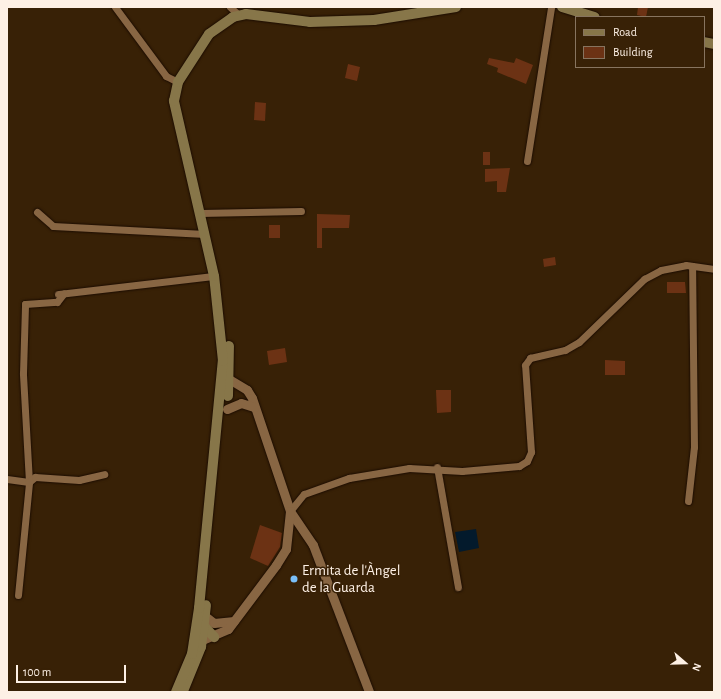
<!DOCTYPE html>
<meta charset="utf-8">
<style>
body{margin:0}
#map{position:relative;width:721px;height:699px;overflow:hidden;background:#382106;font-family:"Alegreya Sans",sans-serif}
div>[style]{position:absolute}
.water>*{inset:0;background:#031a2c}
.building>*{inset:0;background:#6c3214}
.roads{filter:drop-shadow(0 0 1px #1b0c00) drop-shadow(0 0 1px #1b0c00)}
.minor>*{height:7px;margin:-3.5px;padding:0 3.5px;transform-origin:3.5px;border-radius:3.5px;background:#886643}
.tertiary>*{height:9px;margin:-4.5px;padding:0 4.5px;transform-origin:4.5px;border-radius:4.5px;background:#886643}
.secondary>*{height:10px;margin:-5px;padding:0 5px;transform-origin:5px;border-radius:5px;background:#877649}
.dots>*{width:11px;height:11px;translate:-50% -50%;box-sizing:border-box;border:2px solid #382106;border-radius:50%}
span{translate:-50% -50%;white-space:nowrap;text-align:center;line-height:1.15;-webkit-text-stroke:3px #382106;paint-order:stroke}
.poi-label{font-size:15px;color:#fdf0e5}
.left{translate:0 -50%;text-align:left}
.frame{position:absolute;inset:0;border:8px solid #fdf0e5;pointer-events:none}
.legend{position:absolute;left:575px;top:16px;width:130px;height:52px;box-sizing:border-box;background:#382106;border:1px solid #87745f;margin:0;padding:5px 7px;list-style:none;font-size:12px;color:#fdf0e5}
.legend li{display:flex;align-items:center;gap:8px;height:20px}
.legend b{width:20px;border:1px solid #87745f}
.north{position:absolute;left:665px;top:643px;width:40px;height:40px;-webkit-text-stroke:3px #382106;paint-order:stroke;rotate:110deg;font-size:11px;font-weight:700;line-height:16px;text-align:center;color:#fdf0e5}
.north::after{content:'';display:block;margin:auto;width:14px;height:18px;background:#fdf0e5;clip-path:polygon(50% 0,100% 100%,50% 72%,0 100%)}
.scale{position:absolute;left:16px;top:665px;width:110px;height:18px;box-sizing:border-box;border:2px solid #fdf0e5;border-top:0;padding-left:5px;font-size:12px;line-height:14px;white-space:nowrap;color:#fdf0e5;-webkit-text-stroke:3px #382106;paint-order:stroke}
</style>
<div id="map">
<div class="water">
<div style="clip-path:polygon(476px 529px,479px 548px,459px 552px,455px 532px)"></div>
</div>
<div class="building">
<div style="clip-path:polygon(638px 7px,648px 7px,646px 17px,637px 15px)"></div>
<div style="clip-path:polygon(489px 58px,514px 63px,516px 58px,533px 65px,526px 84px,497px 72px,498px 68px,487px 64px)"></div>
<div style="clip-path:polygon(348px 64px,360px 67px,357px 81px,345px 78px)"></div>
<div style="clip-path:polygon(255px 102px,266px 103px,265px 121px,254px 120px)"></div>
<div style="clip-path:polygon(483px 152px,490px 152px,490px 165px,483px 165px)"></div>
<div style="clip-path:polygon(510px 168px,506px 192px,497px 192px,497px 181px,485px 182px,485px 169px)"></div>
<div style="clip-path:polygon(317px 214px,350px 215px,349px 228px,322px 228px,322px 248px,317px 248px)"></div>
<div style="clip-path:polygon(269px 225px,280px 225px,280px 238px,269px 238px)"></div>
<div style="clip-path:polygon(555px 257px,556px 265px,544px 267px,543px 259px)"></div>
<div style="clip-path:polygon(667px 282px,685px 282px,686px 293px,667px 293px)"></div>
<div style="clip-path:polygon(285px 348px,287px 362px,269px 365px,267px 351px)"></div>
<div style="clip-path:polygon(605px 360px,625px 361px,625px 375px,605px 375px)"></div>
<div style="clip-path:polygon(436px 390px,451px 390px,451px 412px,437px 413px)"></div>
<div style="clip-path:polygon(260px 525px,282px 533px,280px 547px,268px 566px,250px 558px)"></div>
</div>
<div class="roads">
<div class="minor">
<div style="left:115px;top:7px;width:86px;rotate:53.5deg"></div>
<div style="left:166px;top:76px;width:13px;rotate:27deg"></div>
<div style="left:230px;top:7px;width:12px;rotate:42deg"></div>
<div style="left:527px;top:161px;width:156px;rotate:-81.1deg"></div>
<div style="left:37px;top:212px;width:21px;rotate:41deg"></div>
<div style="left:53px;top:226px;width:152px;rotate:3deg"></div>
<div style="left:200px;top:213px;width:101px;rotate:-1.1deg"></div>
<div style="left:58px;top:294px;width:157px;rotate:-6.6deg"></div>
<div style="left:437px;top:467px;width:122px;rotate:80.1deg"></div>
<div style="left:7px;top:479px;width:22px;rotate:8deg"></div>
<div style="left:29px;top:482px;width:109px;rotate:-93.2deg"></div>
<div style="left:23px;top:373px;width:69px;rotate:-88.3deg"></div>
<div style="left:25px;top:304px;width:32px;rotate:-4deg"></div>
<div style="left:57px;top:302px;width:11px;rotate:-52deg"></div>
<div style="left:688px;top:501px;width:54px;rotate:-83.7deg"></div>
<div style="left:694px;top:447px;width:181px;rotate:-90.6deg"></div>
<div style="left:290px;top:511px;width:22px;rotate:-51deg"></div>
<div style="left:304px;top:494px;width:48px;rotate:-19.6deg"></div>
<div style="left:349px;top:478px;width:61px;rotate:-9.5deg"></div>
<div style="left:409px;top:468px;width:53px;rotate:3.2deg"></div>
<div style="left:462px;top:471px;width:57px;rotate:-5deg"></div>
<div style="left:519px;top:466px;width:9px;rotate:-32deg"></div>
<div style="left:527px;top:461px;width:10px;rotate:-66deg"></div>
<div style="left:531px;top:452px;width:87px;rotate:-93.9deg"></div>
<div style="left:525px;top:365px;width:9px;rotate:-54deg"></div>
<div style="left:530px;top:358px;width:36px;rotate:-13deg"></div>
<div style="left:565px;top:350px;width:16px;rotate:-30deg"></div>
<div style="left:579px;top:342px;width:91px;rotate:-44.1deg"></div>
<div style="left:644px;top:279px;width:19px;rotate:-28deg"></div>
<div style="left:661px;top:270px;width:25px;rotate:-11deg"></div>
<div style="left:686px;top:265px;width:28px;rotate:8deg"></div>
<div style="left:18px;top:595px;width:114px;rotate:-84.4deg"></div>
<div style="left:29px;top:482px;width:8px;rotate:-40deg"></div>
<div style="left:35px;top:477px;width:44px;rotate:3.9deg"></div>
<div style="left:79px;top:480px;width:26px;rotate:-13deg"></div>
</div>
<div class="tertiary">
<div style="left:229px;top:379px;width:21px;rotate:31deg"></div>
<div style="left:247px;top:390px;width:9px;rotate:58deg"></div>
<div style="left:252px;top:398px;width:119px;rotate:71.4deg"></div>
<div style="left:290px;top:511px;width:41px;rotate:55.9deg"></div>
<div style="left:313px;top:545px;width:157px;rotate:69.1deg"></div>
<div style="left:227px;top:409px;width:15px;rotate:-23deg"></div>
<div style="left:241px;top:403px;width:14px;rotate:17deg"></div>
<div style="left:205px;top:616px;width:11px;rotate:38deg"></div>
<div style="left:214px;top:623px;width:20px;rotate:-6deg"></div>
<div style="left:202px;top:640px;width:28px;rotate:-23deg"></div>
<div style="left:228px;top:629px;width:80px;rotate:-53.1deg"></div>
<div style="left:276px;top:565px;width:19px;rotate:-58deg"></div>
<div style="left:286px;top:549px;width:38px;rotate:-84deg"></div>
</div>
<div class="secondary">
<div style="left:562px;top:7px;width:34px;rotate:17deg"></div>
<div style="left:704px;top:42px;width:10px;rotate:11deg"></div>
<div style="left:228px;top:396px;width:50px;rotate:-88.9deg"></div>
<div style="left:202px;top:624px;width:18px;rotate:47deg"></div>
<div style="left:183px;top:691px;width:48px;rotate:-67.8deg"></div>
<div style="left:201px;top:647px;width:42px;rotate:-83.2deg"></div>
<div style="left:176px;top:692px;width:41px;rotate:-67.2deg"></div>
<div style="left:192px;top:654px;width:47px;rotate:-81.3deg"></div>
<div style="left:199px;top:608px;width:248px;rotate:-84.5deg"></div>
<div style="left:223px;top:361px;width:85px;rotate:-96deg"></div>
<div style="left:214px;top:276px;width:180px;rotate:-102.9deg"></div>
<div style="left:174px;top:101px;width:19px;rotate:-78deg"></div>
<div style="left:178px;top:82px;width:57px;rotate:-57.1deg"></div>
<div style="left:209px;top:34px;width:29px;rotate:-35deg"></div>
<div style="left:233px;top:17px;width:13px;rotate:-13deg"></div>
<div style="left:246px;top:14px;width:64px;rotate:7.1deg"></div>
<div style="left:310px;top:22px;width:64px;rotate:-1.8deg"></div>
<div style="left:374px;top:20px;width:83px;rotate:-9deg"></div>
</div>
</div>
<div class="dots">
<div style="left:294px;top:579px;background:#7abff8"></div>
</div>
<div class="poi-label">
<span class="left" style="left:302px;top:579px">Ermita de l'Àngel<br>de la Guarda</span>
</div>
<div class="frame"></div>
<ul class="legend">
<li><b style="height:5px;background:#877649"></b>Road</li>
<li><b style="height:11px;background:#6c3214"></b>Building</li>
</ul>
<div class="north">N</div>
<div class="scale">100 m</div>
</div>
